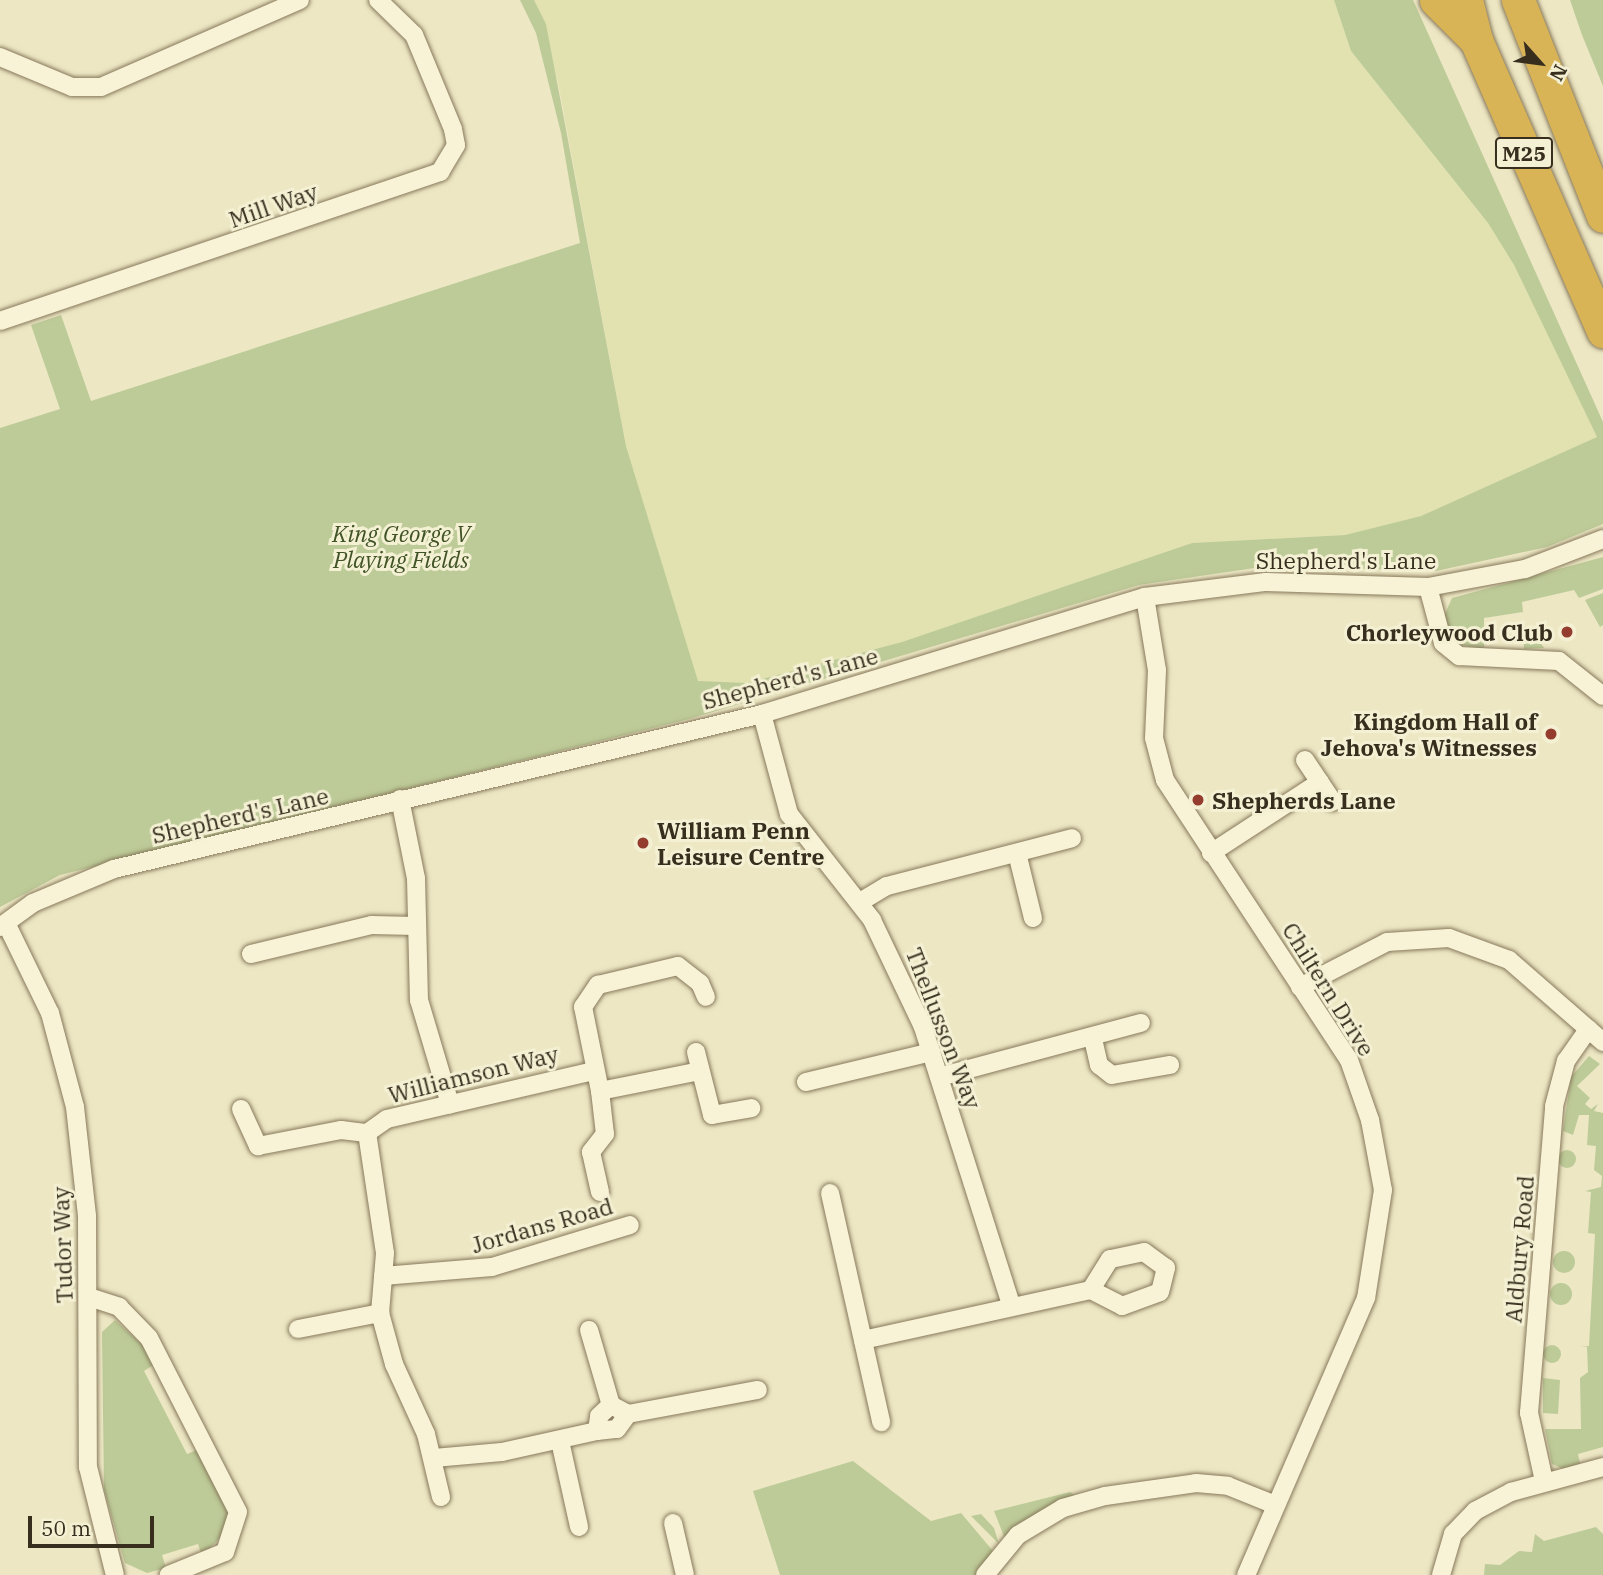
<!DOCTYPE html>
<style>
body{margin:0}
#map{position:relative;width:1603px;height:1575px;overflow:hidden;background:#ede7c4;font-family:"IBM Plex Serif",serif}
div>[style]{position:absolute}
.farmland>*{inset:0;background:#e2e2b1}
.green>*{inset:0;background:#bdcb98}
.round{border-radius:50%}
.roads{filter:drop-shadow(0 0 2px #87795b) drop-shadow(0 0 2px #87795b)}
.minor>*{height:18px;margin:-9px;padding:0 9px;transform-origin:9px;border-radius:9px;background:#f8f3d7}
.motorway>*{height:33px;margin:-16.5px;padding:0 16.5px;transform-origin:16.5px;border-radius:16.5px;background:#d9b457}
.dots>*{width:19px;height:19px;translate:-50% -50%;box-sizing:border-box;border:4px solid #f4f0d3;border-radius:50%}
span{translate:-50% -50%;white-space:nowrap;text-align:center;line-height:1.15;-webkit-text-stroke:6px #f4f0d3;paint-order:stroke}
.shield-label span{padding:2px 5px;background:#f4f0d3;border:2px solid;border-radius:5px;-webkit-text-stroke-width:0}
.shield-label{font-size:21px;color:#372e1e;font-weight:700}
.street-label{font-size:23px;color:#372e1e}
.park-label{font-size:23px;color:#405326;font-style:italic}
.poi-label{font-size:23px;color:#372e1e;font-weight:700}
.right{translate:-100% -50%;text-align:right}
.left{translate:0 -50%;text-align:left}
.north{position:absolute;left:1505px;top:28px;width:70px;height:70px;-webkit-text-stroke:5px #f4f0d3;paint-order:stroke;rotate:118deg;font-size:19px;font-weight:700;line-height:28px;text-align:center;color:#372e1e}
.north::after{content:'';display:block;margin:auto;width:24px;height:32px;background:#372e1e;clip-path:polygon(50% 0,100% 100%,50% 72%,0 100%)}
.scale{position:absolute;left:28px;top:1516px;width:126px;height:32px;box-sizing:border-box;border:4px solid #372e1e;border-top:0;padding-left:9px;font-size:21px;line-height:24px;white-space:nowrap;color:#372e1e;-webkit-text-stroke:5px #f4f0d3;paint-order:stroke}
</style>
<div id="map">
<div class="farmland">
<div style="clip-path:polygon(534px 0,1334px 0,1351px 51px,1488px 223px,1514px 265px,1597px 437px,1421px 516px,1345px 535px,1192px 543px,902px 642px,747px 683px,698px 682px,626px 446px,558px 82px)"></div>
</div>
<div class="green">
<div style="clip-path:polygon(520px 0,534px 0,546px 24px,626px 446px,698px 681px,747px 683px,902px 642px,1192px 543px,1345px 535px,1421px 516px,1597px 437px,1514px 265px,1488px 223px,1351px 51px,1334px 0,1413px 0,1603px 422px,1603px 524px,1547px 547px,1436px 571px,1268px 566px,1139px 585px,689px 719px,60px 875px,0 907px,0 428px,60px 409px,31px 325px,61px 315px,91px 401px,580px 243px,561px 133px,536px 33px)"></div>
<div style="clip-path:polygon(1570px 0,1603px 0,1603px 86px,1582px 35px)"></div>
<div style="clip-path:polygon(1603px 557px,1603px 589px,1579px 598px,1574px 590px,1522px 602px,1523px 612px,1484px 618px,1484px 650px,1462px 645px,1448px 630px,1444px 616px,1452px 598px)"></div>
<div style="clip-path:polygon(1603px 593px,1603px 625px,1600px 627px,1585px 600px)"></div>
<div style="clip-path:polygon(1523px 626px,1530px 626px,1544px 648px,1524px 649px)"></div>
<div style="clip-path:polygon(1589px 1056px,1600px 1064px,1577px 1086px,1590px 1098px,1585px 1104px,1591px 1109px,1598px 1104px,1594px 1111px,1603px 1113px,1603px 1447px,1578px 1454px,1581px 1468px,1566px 1470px,1552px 1464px,1545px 1429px,1581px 1429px,1580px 1378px,1588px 1372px,1587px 1347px,1581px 1347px,1589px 1346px,1595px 1234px,1588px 1233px,1591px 1192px,1585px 1191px,1601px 1187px,1602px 1176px,1594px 1170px,1596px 1146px,1587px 1145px,1589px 1115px,1579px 1115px,1573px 1135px,1563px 1131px,1571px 1077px)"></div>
<div class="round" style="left:1558px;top:1150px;width:18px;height:18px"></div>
<div class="round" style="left:1553px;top:1251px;width:22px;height:22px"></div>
<div class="round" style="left:1550px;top:1283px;width:22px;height:22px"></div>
<div style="clip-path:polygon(115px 1320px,149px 1351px,155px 1364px,144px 1371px,187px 1454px,199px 1449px,230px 1513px,221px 1537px,202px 1556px,198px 1544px,162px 1555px,166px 1568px,147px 1573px,125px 1563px,104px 1490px,102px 1332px)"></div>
<div class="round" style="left:1543px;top:1345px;width:18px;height:18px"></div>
<div style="clip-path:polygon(1543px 1378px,1560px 1380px,1558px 1414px,1543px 1413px)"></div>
<div style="clip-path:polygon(853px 1461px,931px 1521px,961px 1513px,993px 1551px,977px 1575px,780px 1575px,753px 1491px)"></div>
<div style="clip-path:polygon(1070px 1492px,1077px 1497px,1005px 1539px,994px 1511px)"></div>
<div style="clip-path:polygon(981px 1514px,994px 1528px,999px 1544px,971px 1516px)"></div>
<div style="clip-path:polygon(1596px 1527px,1603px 1534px,1603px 1575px,1484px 1575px,1485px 1564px,1500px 1565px,1519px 1551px,1532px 1552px,1535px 1534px,1544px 1541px)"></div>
</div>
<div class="roads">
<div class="minor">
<div style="left:0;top:57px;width:78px;rotate:22.6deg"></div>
<div style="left:72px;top:87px;width:29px"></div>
<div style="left:101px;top:87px;width:217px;rotate:-23.6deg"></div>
<div style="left:0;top:321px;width:465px;rotate:-18.7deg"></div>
<div style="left:440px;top:172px;width:31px;rotate:-59deg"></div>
<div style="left:456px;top:145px;width:16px;rotate:-101deg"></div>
<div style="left:453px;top:129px;width:102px;rotate:-112.5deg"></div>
<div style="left:414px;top:35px;width:50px;rotate:-135.8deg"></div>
<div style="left:1428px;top:587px;width:58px;rotate:75deg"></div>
<div style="left:1443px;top:643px;width:21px;rotate:39deg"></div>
<div style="left:1459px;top:656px;width:100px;rotate:2.9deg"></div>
<div style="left:1559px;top:661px;width:56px;rotate:38.5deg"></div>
<div style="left:1145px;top:597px;width:74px;rotate:80.7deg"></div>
<div style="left:1157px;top:670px;width:68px;rotate:92.5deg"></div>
<div style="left:1154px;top:738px;width:43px;rotate:75.3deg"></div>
<div style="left:1165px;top:780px;width:335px;rotate:56.7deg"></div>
<div style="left:1349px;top:1060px;width:64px;rotate:70.7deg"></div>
<div style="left:1370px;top:1120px;width:71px;rotate:79.5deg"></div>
<div style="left:1383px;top:1190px;width:109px;rotate:98.9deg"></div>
<div style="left:1366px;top:1298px;width:302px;rotate:113.4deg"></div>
<div style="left:762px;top:714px;width:104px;rotate:74.9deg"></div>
<div style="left:789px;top:814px;width:135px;rotate:51.9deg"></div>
<div style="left:872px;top:920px;width:119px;rotate:64.5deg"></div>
<div style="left:923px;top:1027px;width:291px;rotate:72.4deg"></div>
<div style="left:1305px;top:760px;width:50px;rotate:56.3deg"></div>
<div style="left:400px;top:799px;width:81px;rotate:78.6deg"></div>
<div style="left:416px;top:878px;width:122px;rotate:88.6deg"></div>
<div style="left:419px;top:1000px;width:109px;rotate:73.4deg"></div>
<div style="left:1017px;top:853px;width:67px;rotate:76.2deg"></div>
<div style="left:1211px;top:853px;width:130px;rotate:-33.1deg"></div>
<div style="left:860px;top:902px;width:31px;rotate:-31deg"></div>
<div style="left:887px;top:886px;width:191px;rotate:-14.5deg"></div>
<div style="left:7px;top:925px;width:98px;rotate:64deg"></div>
<div style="left:50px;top:1013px;width:97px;rotate:75.1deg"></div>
<div style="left:75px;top:1107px;width:110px;rotate:83.7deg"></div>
<div style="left:87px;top:1216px;width:251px;rotate:89.8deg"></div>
<div style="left:88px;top:1467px;width:111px;rotate:76deg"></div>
<div style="left:0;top:927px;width:41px;rotate:-36deg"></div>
<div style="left:33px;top:903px;width:88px;rotate:-22.8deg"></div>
<div style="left:114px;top:869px;width:666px;rotate:-13.45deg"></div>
<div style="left:762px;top:714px;width:400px;rotate:-17deg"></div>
<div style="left:1145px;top:597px;width:122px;rotate:-7.1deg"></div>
<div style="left:1266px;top:582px;width:162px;rotate:1.8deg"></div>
<div style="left:1428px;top:587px;width:99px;rotate:-10.5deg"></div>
<div style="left:1525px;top:569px;width:84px;rotate:-21deg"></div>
<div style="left:251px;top:954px;width:124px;rotate:-13.5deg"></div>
<div style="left:372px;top:925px;width:43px;rotate:1.3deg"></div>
<div style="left:1300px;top:987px;width:98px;rotate:-27.3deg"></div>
<div style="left:1387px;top:942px;width:62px;rotate:-3.7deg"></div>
<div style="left:1449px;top:938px;width:64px;rotate:20.1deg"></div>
<div style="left:1509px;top:960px;width:125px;rotate:41.1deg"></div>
<div style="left:1093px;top:1039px;width:27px;rotate:77deg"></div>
<div style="left:1099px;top:1065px;width:16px;rotate:38deg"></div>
<div style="left:1112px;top:1075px;width:59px;rotate:-9.8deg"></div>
<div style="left:696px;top:1052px;width:65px;rotate:75.7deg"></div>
<div style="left:712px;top:1115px;width:40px;rotate:-10deg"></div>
<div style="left:700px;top:1071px;width:102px;rotate:168.7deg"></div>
<div style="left:600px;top:1091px;width:86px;rotate:-101.4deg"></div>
<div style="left:583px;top:1007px;width:27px;rotate:-56deg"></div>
<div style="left:598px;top:985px;width:82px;rotate:-13.4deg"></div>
<div style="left:678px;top:966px;width:28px;rotate:38deg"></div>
<div style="left:700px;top:983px;width:15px;rotate:67deg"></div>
<div style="left:939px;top:1077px;width:209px;rotate:-15deg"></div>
<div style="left:806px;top:1082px;width:129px;rotate:-13.5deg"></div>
<div style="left:600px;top:1091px;width:43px;rotate:83.4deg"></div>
<div style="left:605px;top:1134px;width:23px;rotate:128deg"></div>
<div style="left:591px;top:1152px;width:41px;rotate:77.3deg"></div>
<div style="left:241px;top:1109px;width:41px;rotate:65.3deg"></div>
<div style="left:258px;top:1146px;width:85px;rotate:-10.9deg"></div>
<div style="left:341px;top:1130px;width:26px;rotate:7deg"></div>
<div style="left:830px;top:1193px;width:235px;rotate:77.4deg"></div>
<div style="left:383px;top:1276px;width:109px;rotate:-4.7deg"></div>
<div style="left:492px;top:1267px;width:144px;rotate:-16.9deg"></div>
<div style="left:89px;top:1297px;width:32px;rotate:18deg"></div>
<div style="left:119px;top:1307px;width:43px;rotate:45.9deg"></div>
<div style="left:149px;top:1338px;width:195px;rotate:62.9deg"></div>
<div style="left:238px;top:1512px;width:42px;rotate:108deg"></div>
<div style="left:225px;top:1552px;width:61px;rotate:157.7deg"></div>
<div style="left:298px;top:1329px;width:84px;rotate:-11deg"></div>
<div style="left:589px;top:1330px;width:78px;rotate:73.7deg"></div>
<div style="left:863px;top:1340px;width:233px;rotate:-12.4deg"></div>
<div style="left:1091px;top:1290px;width:35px;rotate:27deg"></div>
<div style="left:1122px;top:1306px;width:40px;rotate:-20.2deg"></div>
<div style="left:1160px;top:1292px;width:25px;rotate:-76deg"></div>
<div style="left:1166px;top:1268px;width:27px;rotate:-144deg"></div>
<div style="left:1144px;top:1252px;width:35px;rotate:168deg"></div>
<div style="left:1110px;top:1259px;width:36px;rotate:122deg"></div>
<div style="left:597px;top:1431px;width:20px;rotate:-6deg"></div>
<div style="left:617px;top:1429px;width:19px;rotate:-54deg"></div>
<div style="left:560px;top:1441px;width:88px;rotate:77.5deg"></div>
<div style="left:434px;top:1458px;width:68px;rotate:-5deg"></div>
<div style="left:502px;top:1452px;width:97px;rotate:-12.5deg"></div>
<div style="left:597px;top:1431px;width:15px;rotate:-82deg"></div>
<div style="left:599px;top:1416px;width:16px;rotate:-43deg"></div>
<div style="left:611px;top:1405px;width:19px;rotate:28deg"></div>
<div style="left:628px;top:1414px;width:132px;rotate:-10.5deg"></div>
<div style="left:1544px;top:1481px;width:70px;rotate:-102.4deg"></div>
<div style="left:1529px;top:1413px;width:308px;rotate:-85.3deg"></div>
<div style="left:1554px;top:1106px;width:47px;rotate:-75.1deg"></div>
<div style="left:1566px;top:1061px;width:39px;rotate:-55deg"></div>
<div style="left:441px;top:1497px;width:65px;rotate:-103.4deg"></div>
<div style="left:426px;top:1434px;width:77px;rotate:-114.6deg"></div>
<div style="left:394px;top:1364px;width:53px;rotate:-105.4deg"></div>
<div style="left:380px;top:1313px;width:60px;rotate:-85.2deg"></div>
<div style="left:385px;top:1253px;width:121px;rotate:-98.5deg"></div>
<div style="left:367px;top:1133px;width:24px;rotate:-35deg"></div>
<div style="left:387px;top:1119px;width:212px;rotate:-13.1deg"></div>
<div style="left:673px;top:1523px;width:53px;rotate:77deg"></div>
<div style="left:985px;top:1575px;width:52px;rotate:-50.5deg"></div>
<div style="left:1018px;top:1535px;width:52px;rotate:-31deg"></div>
<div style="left:1063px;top:1508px;width:44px;rotate:-15.9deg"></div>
<div style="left:1105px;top:1496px;width:92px;rotate:-8.1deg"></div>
<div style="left:1196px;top:1483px;width:32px;rotate:5deg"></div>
<div style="left:1228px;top:1486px;width:48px;rotate:21.8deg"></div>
<div style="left:1441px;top:1575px;width:43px;rotate:-73.7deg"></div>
<div style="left:1453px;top:1534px;width:32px;rotate:-46deg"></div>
<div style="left:1475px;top:1511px;width:41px;rotate:-27.8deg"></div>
<div style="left:1511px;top:1492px;width:95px;rotate:-15.2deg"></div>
</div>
<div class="motorway">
<div style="left:1436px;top:0;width:57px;rotate:45deg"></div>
<div style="left:1466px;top:0;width:41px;rotate:76deg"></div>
<div style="left:1476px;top:40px;width:318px;rotate:66.4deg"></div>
<div style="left:1518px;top:0;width:232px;rotate:68.5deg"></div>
</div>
</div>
<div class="dots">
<div style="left:1567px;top:632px;background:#943c2d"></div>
<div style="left:1551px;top:734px;background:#943c2d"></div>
<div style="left:1198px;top:800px;background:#943c2d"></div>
<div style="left:643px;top:843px;background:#943c2d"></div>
</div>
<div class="shield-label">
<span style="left:1524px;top:153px">M25</span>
</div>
<div class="street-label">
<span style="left:273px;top:205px;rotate:-19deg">Mill Way</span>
<span style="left:1346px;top:560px">Shepherd's Lane</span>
<span style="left:790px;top:678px;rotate:-15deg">Shepherd's Lane</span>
<span style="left:240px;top:815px;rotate:-13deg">Shepherd's Lane</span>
<span style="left:1329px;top:989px;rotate:58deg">Chiltern Drive</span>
<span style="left:944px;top:1028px;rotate:69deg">Thellusson Way</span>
<span style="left:473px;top:1074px;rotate:-14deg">Williamson Way</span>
<span style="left:542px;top:1225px;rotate:-16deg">Jordans Road</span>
<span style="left:62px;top:1245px;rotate:-92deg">Tudor Way</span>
<span style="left:1519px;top:1249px;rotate:-85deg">Aldbury Road</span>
</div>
<div class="park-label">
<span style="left:401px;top:546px">King George V<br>Playing Fields</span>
</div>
<div class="poi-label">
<span class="right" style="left:1553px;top:632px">Chorleywood Club</span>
<span class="right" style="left:1537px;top:734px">Kingdom Hall of<br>Jehova's Witnesses</span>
<span class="left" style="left:1212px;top:800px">Shepherds Lane</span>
<span class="left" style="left:657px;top:843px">William Penn<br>Leisure Centre</span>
</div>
<div class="north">N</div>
<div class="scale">50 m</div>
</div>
